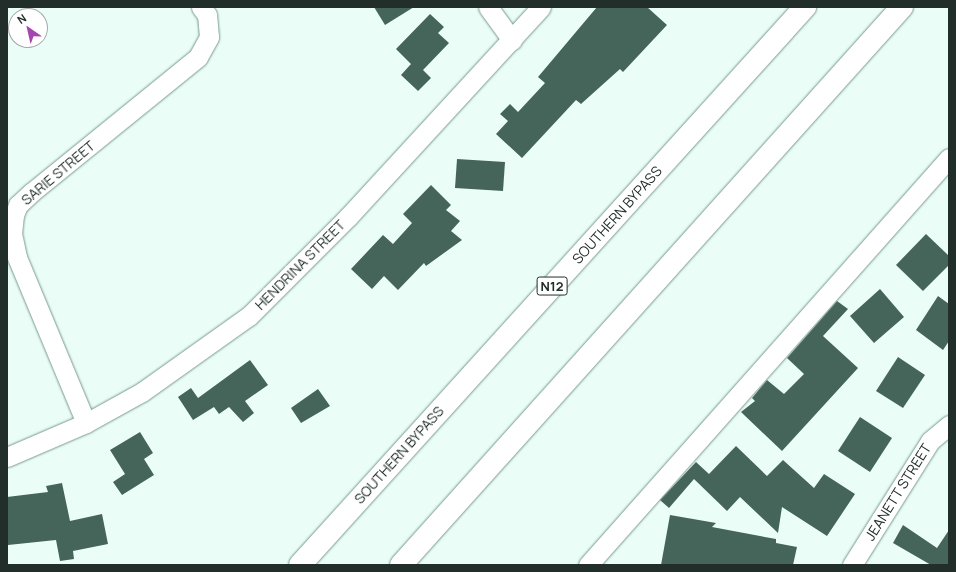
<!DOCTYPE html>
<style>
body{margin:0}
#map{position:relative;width:956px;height:572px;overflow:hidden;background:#eafef7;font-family:Manrope,sans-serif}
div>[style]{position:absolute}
.building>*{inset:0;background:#45645a}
.roads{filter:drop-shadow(0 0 1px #79998f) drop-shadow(0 0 1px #79998f)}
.street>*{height:19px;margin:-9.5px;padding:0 9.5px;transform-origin:9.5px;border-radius:9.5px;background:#fff}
.highway>*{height:22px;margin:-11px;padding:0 11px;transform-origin:11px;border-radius:11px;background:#fff}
span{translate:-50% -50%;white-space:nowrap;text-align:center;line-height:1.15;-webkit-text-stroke:4px #fff;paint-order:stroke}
.shield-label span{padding:1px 3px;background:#fff;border:1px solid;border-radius:3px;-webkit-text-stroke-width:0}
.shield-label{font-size:13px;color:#212e2a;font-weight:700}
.street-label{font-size:14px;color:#212e2a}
.frame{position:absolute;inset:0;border:8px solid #212e2a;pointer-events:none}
.north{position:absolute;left:8px;top:8px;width:40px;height:40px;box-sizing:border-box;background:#fff;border:1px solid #a6abaa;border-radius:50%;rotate:326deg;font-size:11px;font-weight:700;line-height:16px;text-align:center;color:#212e2a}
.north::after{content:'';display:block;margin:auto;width:14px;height:18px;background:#a546af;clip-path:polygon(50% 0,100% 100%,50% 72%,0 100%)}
</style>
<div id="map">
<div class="building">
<div style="clip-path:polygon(374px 7px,414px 7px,385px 25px)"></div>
<div style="clip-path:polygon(597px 7px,647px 7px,667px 25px,623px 72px,620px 69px,581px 104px,576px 100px,522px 158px,496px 134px,508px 121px,500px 114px,510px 104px,518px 112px,545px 83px,538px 77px)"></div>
<div style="clip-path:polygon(430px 14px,444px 27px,438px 33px,449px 43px,423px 70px,431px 78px,418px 91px,401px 75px,411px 64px,396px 49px)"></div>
<div style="clip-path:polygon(457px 159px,505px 162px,503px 191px,455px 188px)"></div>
<div style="clip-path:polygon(431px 185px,451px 205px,446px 210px,460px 221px,451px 231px,462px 240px,426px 266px,424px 263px,398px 290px,384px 276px,372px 289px,351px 269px,383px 235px,393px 244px,412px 223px,403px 214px)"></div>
<div style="clip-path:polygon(926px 234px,949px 256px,949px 265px,923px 291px,896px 265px)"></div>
<div style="clip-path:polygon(880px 289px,904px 317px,874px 343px,850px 316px)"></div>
<div style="clip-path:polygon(938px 296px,949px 304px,949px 341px,943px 350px,916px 330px)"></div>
<div style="clip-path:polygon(837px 301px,848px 309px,823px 336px,858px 368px,782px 451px,741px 412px,755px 401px,752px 398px,767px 380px,784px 394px,804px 374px,787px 358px)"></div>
<div style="clip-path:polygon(898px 357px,925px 375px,903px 408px,876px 391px)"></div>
<div style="clip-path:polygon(250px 360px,268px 385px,245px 401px,254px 413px,243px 422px,229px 407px,219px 414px,214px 407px,193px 420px,178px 397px,191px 388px,198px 398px)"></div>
<div style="clip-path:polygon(318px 389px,330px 406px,301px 423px,291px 408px)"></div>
<div style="clip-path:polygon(860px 417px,892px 438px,870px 472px,838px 451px)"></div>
<div style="clip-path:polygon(140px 432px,153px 453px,144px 459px,154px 475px,122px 495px,113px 482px,125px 474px,110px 450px)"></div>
<div style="clip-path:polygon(736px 446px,767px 476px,783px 460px,814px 488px,824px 474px,855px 494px,827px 536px,782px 507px,778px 533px,740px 497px,727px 511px,694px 479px,669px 508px,660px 500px,696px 462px,709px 474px)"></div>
<div style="clip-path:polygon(62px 483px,70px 521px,102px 514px,108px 544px,73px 551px,74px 559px,60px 561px,56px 540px,8px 545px,7px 497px,48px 492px,46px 486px)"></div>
<div style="clip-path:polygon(670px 515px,716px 523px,712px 527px,776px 539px,776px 543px,797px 547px,793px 565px,661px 565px)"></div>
<div style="clip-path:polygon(903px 525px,937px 548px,949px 530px,949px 565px,931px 565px,893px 543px)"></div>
</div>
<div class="roads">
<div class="street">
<div style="left:488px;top:7px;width:41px;rotate:54deg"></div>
<div style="left:86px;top:423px;width:180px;rotate:-112.6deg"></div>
<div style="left:17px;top:257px;width:24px;rotate:-102deg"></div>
<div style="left:12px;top:234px;width:19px;rotate:-84deg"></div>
<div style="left:14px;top:215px;width:11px;rotate:-68deg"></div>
<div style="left:18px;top:205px;width:19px;rotate:-43deg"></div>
<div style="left:32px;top:192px;width:214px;rotate:-39.1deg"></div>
<div style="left:198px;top:57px;width:23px;rotate:-61deg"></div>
<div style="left:209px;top:37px;width:22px;rotate:-95deg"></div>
<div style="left:207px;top:15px;width:10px;rotate:-127deg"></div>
<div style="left:7px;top:457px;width:86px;rotate:-23.3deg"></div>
<div style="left:86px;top:423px;width:64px;rotate:-29deg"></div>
<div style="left:142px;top:392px;width:131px;rotate:-35.4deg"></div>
<div style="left:249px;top:316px;width:140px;rotate:-45deg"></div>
<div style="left:348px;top:217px;width:285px;rotate:-47.4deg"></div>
<div style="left:588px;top:565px;width:544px;rotate:-48.43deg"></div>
<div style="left:852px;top:565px;width:146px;rotate:-57.8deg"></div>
<div style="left:930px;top:441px;width:25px;rotate:-40deg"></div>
</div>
<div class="highway">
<div style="left:300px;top:565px;width:753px;rotate:-47.85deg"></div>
<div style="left:401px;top:565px;width:750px;rotate:-48.08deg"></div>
</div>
</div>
<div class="shield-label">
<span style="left:552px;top:286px">N12</span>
</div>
<div class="street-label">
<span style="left:58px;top:173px;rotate:-40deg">SARIE STREET</span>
<span style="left:617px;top:215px;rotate:-48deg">SOUTHERN BYPASS</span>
<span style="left:300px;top:265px;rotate:-45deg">HENDRINA STREET</span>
<span style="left:399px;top:455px;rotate:-48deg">SOUTHERN BYPASS</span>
<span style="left:898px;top:492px;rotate:-58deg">JEANETT STREET</span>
</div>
<div class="frame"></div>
<div class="north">N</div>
</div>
